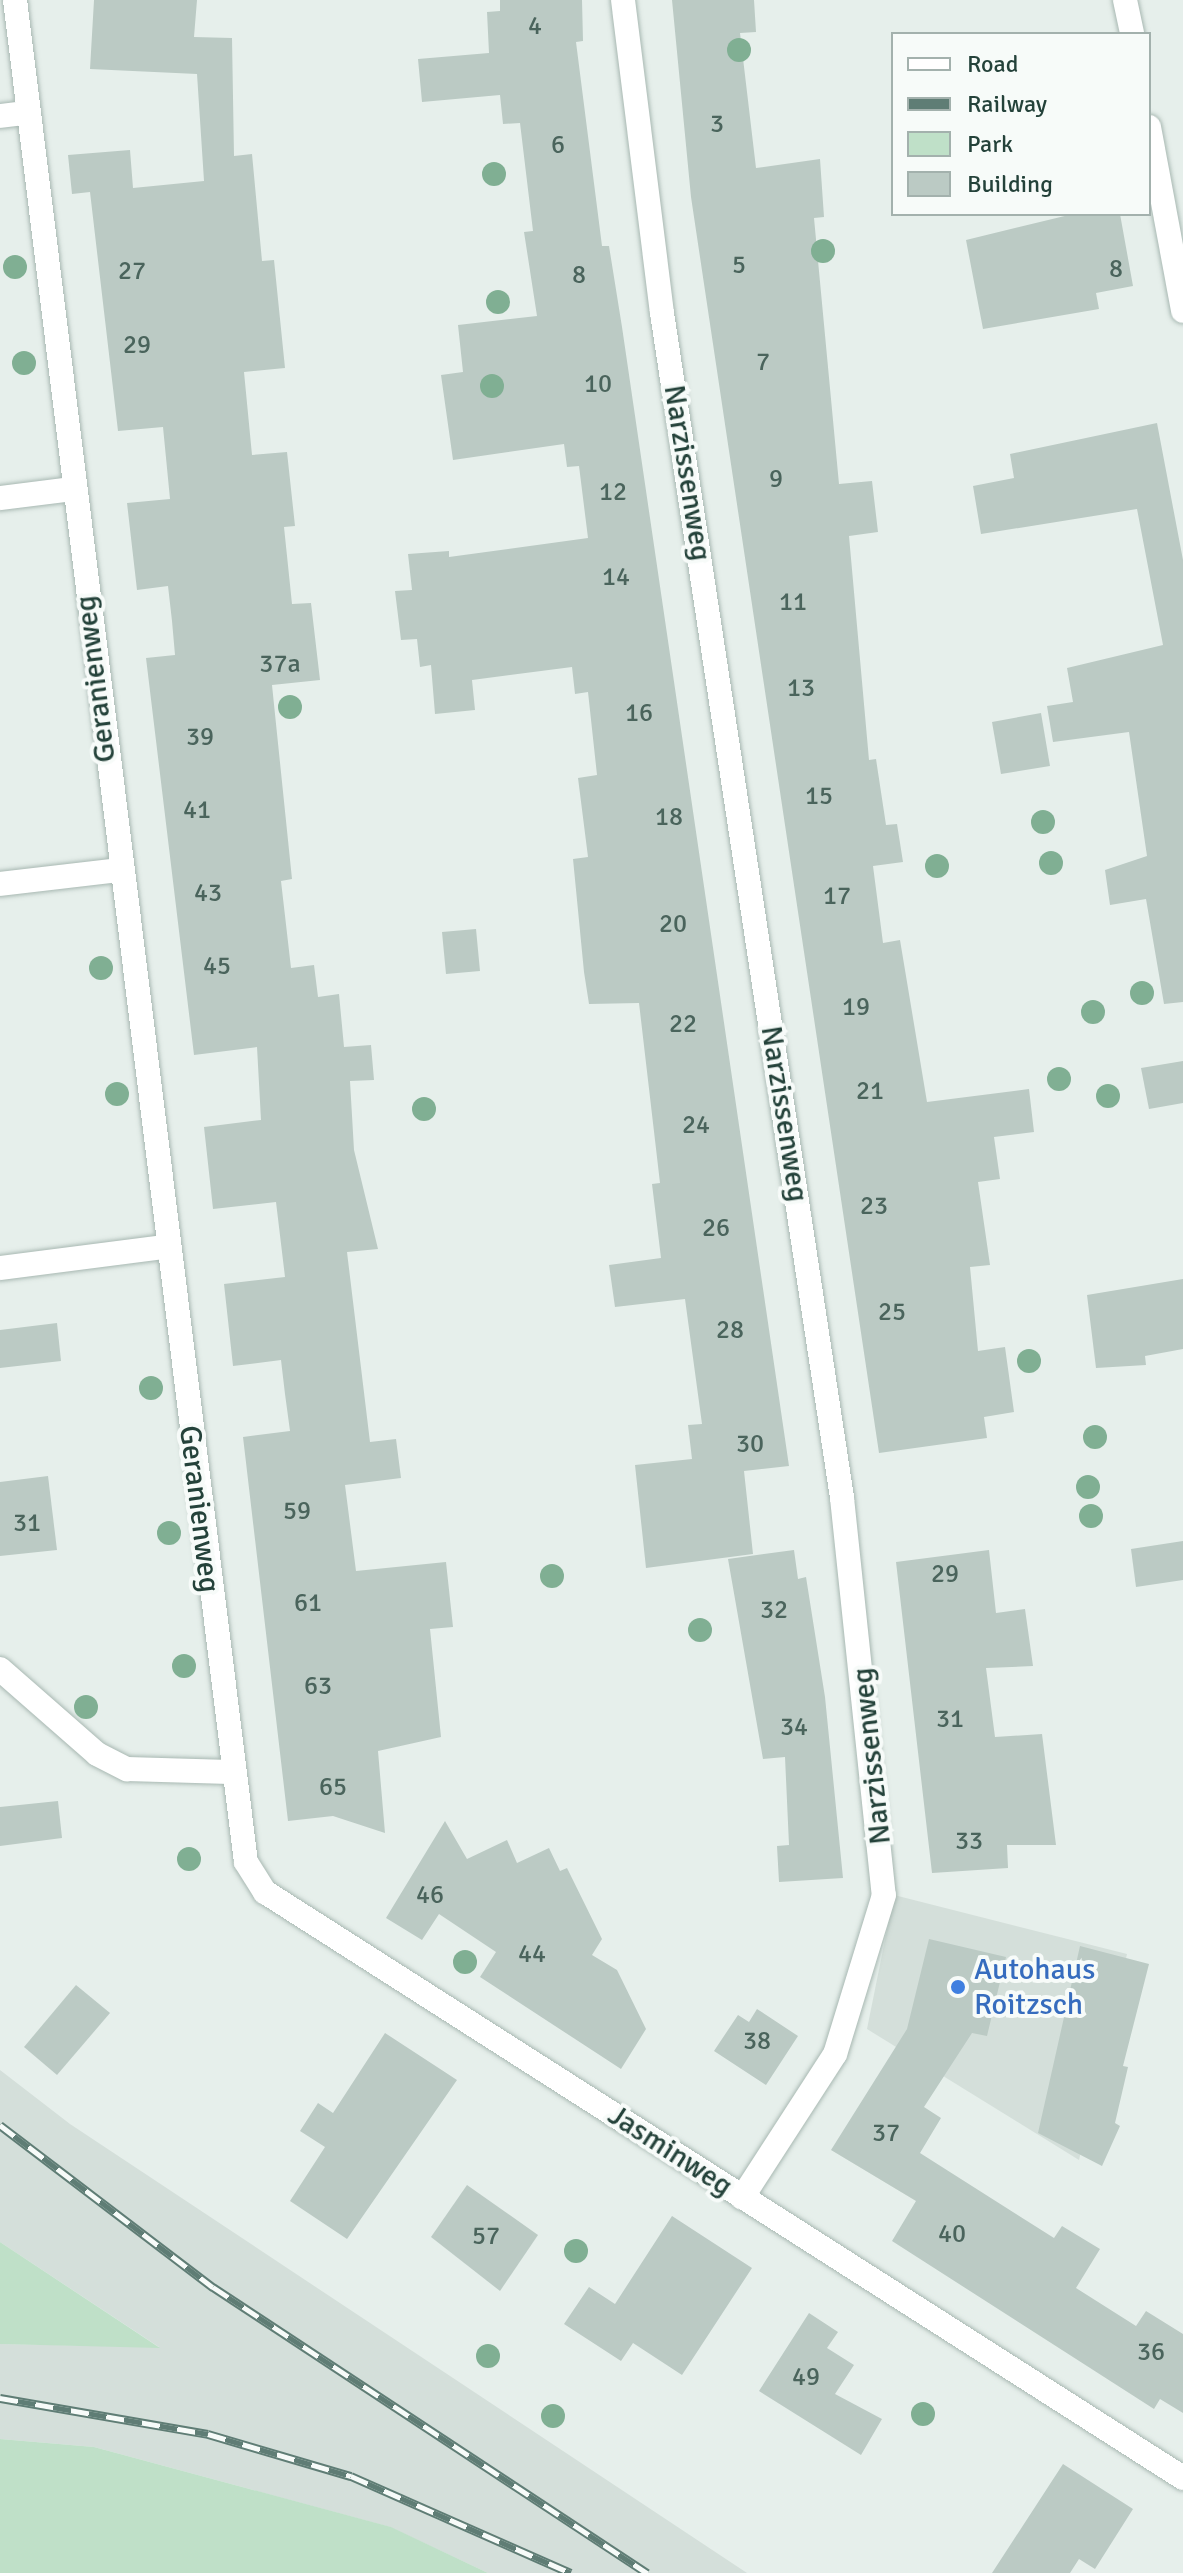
<!DOCTYPE html>
<style>
body{margin:0}
#map{position:relative;width:1183px;height:2573px;overflow:hidden;background:#e6efeb;font-family:Signika,sans-serif}
div>[style]{position:absolute}
.built>*{inset:0;background:#d4dfda}
.green>*{inset:0;background:#bfe0c8}
.building>*{inset:0;background:#bbcac4}
.roads{filter:drop-shadow(0 0 2px #a8b8b2) drop-shadow(0 0 2px #a8b8b2)}
.street>*{height:24px;margin:-12px;padding:0 12px;transform-origin:12px;border-radius:12px;background:#fff}
.rail>*{height:9px;margin-top:-4.5px;transform-origin:0;background:repeating-linear-gradient(90deg,#f7fbf9 0 18px,#5f7d75 0 36px);box-sizing:border-box;border-block:2px solid #5f7d75}
.trees>*{width:24px;height:24px;margin:-12px;border-radius:50%;background:#80af93}
.dots>*{width:22px;height:22px;translate:-50% -50%;box-sizing:border-box;border:4px solid #f7fbf9;border-radius:50%}
span{translate:-50% -50%;white-space:nowrap;text-align:center;line-height:1.15;-webkit-text-stroke:8px #f7fbf9;paint-order:stroke}
.number-label{font-size:26px;color:#4a645c}
.number-label span{-webkit-text-stroke-width:0}
.street-label{font-size:30px;color:#24423a}
.shop-label{font-size:30px;color:#366cbe}
.left{translate:0 -50%;text-align:left}
.legend{position:absolute;left:891px;top:32px;width:260px;height:184px;box-sizing:border-box;background:#f7fbf9;border:2px solid #a3b1ad;margin:0;padding:10px 14px;list-style:none;font-size:24px;color:#24423a}
.legend li{display:flex;align-items:center;gap:16px;height:40px}
.legend b{width:40px;border:2px solid #a3b1ad}
</style>
<div id="map">
<div class="built">
<div style="clip-path:polygon(894px 1895px,1127px 1954px,1079px 2160px,867px 2029px)"></div>
<div style="clip-path:polygon(0 2070px,70px 2124px,747px 2573px,488px 2573px,390px 2527px,94px 2447px,0 2439px,0 2344px,159px 2347px,0 2242px)"></div>
</div>
<div class="green">
<div style="clip-path:polygon(0 2242px,160px 2348px,0 2344px)"></div>
<div style="clip-path:polygon(0 2439px,94px 2447px,391px 2527px,488px 2573px,0 2573px)"></div>
</div>
<div class="building">
<div style="clip-path:polygon(94px 0,197px 0,194px 37px,232px 38px,234px 156px,252px 154px,262px 261px,274px 260px,285px 368px,244px 372px,252px 455px,287px 452px,295px 526px,284px 527px,292px 604px,311px 603px,320px 680px,272px 685px,292px 879px,281px 881px,291px 968px,314px 965px,318px 997px,339px 994px,344px 1047px,371px 1045px,374px 1080px,350px 1081px,354px 1150px,378px 1249px,347px 1252px,370px 1442px,396px 1439px,401px 1478px,345px 1485px,356px 1571px,446px 1562px,453px 1627px,430px 1629px,441px 1737px,378px 1751px,385px 1833px,333px 1816px,288px 1821px,243px 1437px,290px 1431px,285px 1394px,281px 1360px,233px 1366px,224px 1284px,285px 1277px,276px 1202px,213px 1209px,204px 1127px,261px 1120px,257px 1047px,194px 1055px,146px 658px,175px 655px,172px 621px,168px 586px,137px 590px,127px 503px,170px 499px,163px 427px,118px 431px,90px 192px,72px 194px,68px 155px,130px 150px,133px 188px,204px 181px,197px 74px,90px 69px)"></div>
<div style="clip-path:polygon(500px 0,582px 0,583px 41px,576px 42px,602px 246px,609px 246px,622px 327px,789px 1466px,744px 1471px,753px 1554px,646px 1568px,635px 1465px,692px 1459px,688px 1425px,702px 1424px,685px 1299px,615px 1307px,609px 1265px,661px 1258px,652px 1184px,660px 1183px,639px 1003px,589px 1004px,584px 972px,573px 859px,588px 857px,578px 778px,597px 775px,588px 692px,575px 694px,572px 667px,472px 680px,475px 710px,435px 714px,431px 665px,420px 667px,417px 639px,401px 640px,395px 591px,412px 590px,408px 554px,449px 551px,449px 557px,588px 538px,579px 466px,567px 467px,564px 444px,453px 460px,441px 375px,463px 372px,458px 325px,537px 316px,524px 232px,533px 231px,520px 123px,503px 124px,500px 95px,422px 102px,418px 59px,489px 53px,487px 12px,500px 11px)"></div>
<div style="clip-path:polygon(672px 0,754px 0,756px 32px,740px 33px,756px 168px,820px 159px,824px 217px,814px 218px,839px 484px,872px 481px,878px 532px,849px 536px,869px 760px,876px 759px,886px 825px,897px 824px,903px 862px,873px 866px,883px 943px,900px 940px,927px 1102px,1029px 1089px,1034px 1132px,994px 1137px,1000px 1179px,978px 1182px,990px 1265px,970px 1267px,978px 1351px,1005px 1347px,1014px 1412px,984px 1417px,987px 1438px,879px 1453px,691px 197px)"></div>
<div style="clip-path:polygon(1073px 214px,1120px 214px,1133px 286px,1096px 293px,1099px 309px,983px 329px,966px 240px)"></div>
<div style="clip-path:polygon(1157px 423px,1183px 560px,1183px 1002px,1164px 1004px,1146px 899px,1110px 905px,1105px 870px,1147px 856px,1129px 732px,1053px 742px,1047px 706px,1073px 702px,1067px 668px,1163px 645px,1137px 509px,981px 534px,973px 486px,1014px 478px,1010px 454px)"></div>
<div style="clip-path:polygon(1041px 713px,1050px 766px,1001px 774px,992px 722px)"></div>
<div style="clip-path:polygon(476px 929px,480px 971px,446px 974px,442px 932px)"></div>
<div style="clip-path:polygon(1183px 1061px,1183px 1103px,1149px 1109px,1141px 1068px)"></div>
<div style="clip-path:polygon(1183px 1279px,1183px 1349px,1145px 1356px,1146px 1365px,1096px 1368px,1087px 1295px)"></div>
<div style="clip-path:polygon(57px 1323px,61px 1361px,0 1368px,0 1330px)"></div>
<div style="clip-path:polygon(48px 1476px,57px 1550px,0 1556px,0 1482px)"></div>
<div style="clip-path:polygon(1183px 1541px,1183px 1580px,1136px 1587px,1131px 1549px)"></div>
<div style="clip-path:polygon(794px 1550px,798px 1579px,806px 1577px,825px 1697px,843px 1878px,779px 1882px,777px 1846px,789px 1845px,785px 1757px,763px 1759px,728px 1559px)"></div>
<div style="clip-path:polygon(989px 1550px,996px 1613px,1025px 1609px,1033px 1666px,986px 1668px,995px 1737px,1042px 1734px,1056px 1845px,1007px 1845px,1008px 1868px,932px 1873px,896px 1562px)"></div>
<div style="clip-path:polygon(58px 1801px,62px 1838px,0 1846px,0 1807px)"></div>
<div style="clip-path:polygon(445px 1821px,467px 1859px,507px 1840px,517px 1863px,549px 1848px,560px 1871px,567px 1868px,602px 1939px,592px 1955px,617px 1970px,646px 2029px,621px 2069px,480px 1977px,496px 1952px,439px 1914px,422px 1940px,386px 1918px)"></div>
<div style="clip-path:polygon(929px 1939px,1006px 1957px,987px 2036px,972px 2033px,924px 2107px,941px 2118px,920px 2153px,1054px 2238px,1062px 2226px,1100px 2249px,1076px 2288px,1136px 2326px,1146px 2311px,1183px 2334px,1183px 2413px,1160px 2399px,1154px 2409px,892px 2241px,916px 2201px,831px 2150px,907px 2029px)"></div>
<div style="clip-path:polygon(1080px 1946px,1149px 1964px,1123px 2066px,1128px 2067px,1115px 2123px,1120px 2126px,1102px 2166px,1038px 2133px)"></div>
<div style="clip-path:polygon(76px 1985px,110px 2013px,57px 2075px,24px 2047px)"></div>
<div style="clip-path:polygon(757px 2009px,798px 2036px,766px 2085px,714px 2051px,738px 2015px,749px 2022px)"></div>
<div style="clip-path:polygon(385px 2033px,457px 2080px,347px 2239px,290px 2201px,325px 2147px,300px 2131px,318px 2103px,333px 2113px)"></div>
<div style="clip-path:polygon(467px 2185px,538px 2235px,500px 2291px,431px 2237px)"></div>
<div style="clip-path:polygon(672px 2216px,752px 2268px,682px 2375px,633px 2343px,621px 2361px,564px 2324px,589px 2287px,615px 2304px)"></div>
<div style="clip-path:polygon(809px 2313px,838px 2332px,827px 2348px,854px 2365px,835px 2394px,882px 2419px,861px 2455px,759px 2391px)"></div>
<div style="clip-path:polygon(1063px 2464px,1133px 2509px,1095px 2569px,1079px 2559px,1070px 2573px,992px 2573px)"></div>
</div>
<div class="roads">
<div class="street">
<div style="left:15px;top:0;width:1876px;rotate:82.93deg"></div>
<div style="left:246px;top:1862px;width:36px;rotate:58deg"></div>
<div style="left:265px;top:1892px;width:1089px;rotate:32.55deg"></div>
<div style="left:623px;top:0;width:315px;rotate:82.9deg"></div>
<div style="left:662px;top:313px;width:1199px;rotate:81.36deg"></div>
<div style="left:842px;top:1498px;width:399px;rotate:84deg"></div>
<div style="left:884px;top:1895px;width:166px;rotate:107.1deg"></div>
<div style="left:835px;top:2054px;width:171px;rotate:122.9deg"></div>
<div style="left:1125px;top:0;width:35px;rotate:78deg"></div>
<div style="left:0;top:116px;width:24px;rotate:-7deg"></div>
<div style="left:1149px;top:127px;width:187px;rotate:79.5deg"></div>
<div style="left:0;top:498px;width:73px;rotate:-7.1deg"></div>
<div style="left:0;top:884px;width:120px;rotate:-6.7deg"></div>
<div style="left:0;top:1268px;width:166px;rotate:-7.3deg"></div>
<div style="left:0;top:1669px;width:129px;rotate:41.2deg"></div>
<div style="left:97px;top:1754px;width:34px;rotate:27deg"></div>
<div style="left:127px;top:1769px;width:103px;rotate:1.7deg"></div>
</div>
</div>
<div class="rail">
<div style="left:0;top:2125px;width:268px;rotate:37.3deg"></div>
<div style="left:213px;top:2287px;width:520px;rotate:33.38deg"></div>
<div style="left:0;top:2398px;width:211px;rotate:9.8deg"></div>
<div style="left:208px;top:2434px;width:149px;rotate:16.4deg"></div>
<div style="left:351px;top:2476px;width:240px;rotate:23.8deg"></div>
</div>
<div class="trees">
<div style="left:739px;top:50px"></div>
<div style="left:494px;top:174px"></div>
<div style="left:823px;top:251px"></div>
<div style="left:15px;top:267px"></div>
<div style="left:498px;top:302px"></div>
<div style="left:24px;top:363px"></div>
<div style="left:492px;top:386px"></div>
<div style="left:290px;top:707px"></div>
<div style="left:1043px;top:822px"></div>
<div style="left:1051px;top:863px"></div>
<div style="left:937px;top:866px"></div>
<div style="left:101px;top:968px"></div>
<div style="left:1142px;top:993px"></div>
<div style="left:1093px;top:1012px"></div>
<div style="left:1059px;top:1079px"></div>
<div style="left:117px;top:1094px"></div>
<div style="left:1108px;top:1096px"></div>
<div style="left:424px;top:1109px"></div>
<div style="left:1029px;top:1361px"></div>
<div style="left:151px;top:1388px"></div>
<div style="left:1095px;top:1437px"></div>
<div style="left:1088px;top:1487px"></div>
<div style="left:1091px;top:1516px"></div>
<div style="left:169px;top:1533px"></div>
<div style="left:552px;top:1576px"></div>
<div style="left:700px;top:1630px"></div>
<div style="left:184px;top:1666px"></div>
<div style="left:86px;top:1707px"></div>
<div style="left:189px;top:1859px"></div>
<div style="left:465px;top:1962px"></div>
<div style="left:576px;top:2251px"></div>
<div style="left:488px;top:2356px"></div>
<div style="left:923px;top:2414px"></div>
<div style="left:553px;top:2416px"></div>
</div>
<div class="dots">
<div style="left:958px;top:1987px;background:#3f7fe0"></div>
</div>
<div class="number-label">
<span style="left:535px;top:27px">4</span>
<span style="left:717px;top:125px">3</span>
<span style="left:558px;top:146px">6</span>
<span style="left:739px;top:266px">5</span>
<span style="left:1116px;top:270px">8</span>
<span style="left:132px;top:272px">27</span>
<span style="left:579px;top:276px">8</span>
<span style="left:137px;top:346px">29</span>
<span style="left:763px;top:363px">7</span>
<span style="left:598px;top:385px">10</span>
<span style="left:776px;top:480px">9</span>
<span style="left:613px;top:493px">12</span>
<span style="left:616px;top:578px">14</span>
<span style="left:793px;top:603px">11</span>
<span style="left:280px;top:665px">37a</span>
<span style="left:801px;top:689px">13</span>
<span style="left:639px;top:714px">16</span>
<span style="left:200px;top:738px">39</span>
<span style="left:819px;top:797px">15</span>
<span style="left:197px;top:811px">41</span>
<span style="left:669px;top:818px">18</span>
<span style="left:208px;top:894px">43</span>
<span style="left:837px;top:897px">17</span>
<span style="left:673px;top:925px">20</span>
<span style="left:217px;top:967px">45</span>
<span style="left:856px;top:1008px">19</span>
<span style="left:683px;top:1025px">22</span>
<span style="left:870px;top:1092px">21</span>
<span style="left:696px;top:1126px">24</span>
<span style="left:874px;top:1207px">23</span>
<span style="left:716px;top:1229px">26</span>
<span style="left:892px;top:1313px">25</span>
<span style="left:730px;top:1331px">28</span>
<span style="left:750px;top:1445px">30</span>
<span style="left:297px;top:1512px">59</span>
<span style="left:27px;top:1524px">31</span>
<span style="left:945px;top:1575px">29</span>
<span style="left:308px;top:1604px">61</span>
<span style="left:774px;top:1611px">32</span>
<span style="left:318px;top:1687px">63</span>
<span style="left:950px;top:1720px">31</span>
<span style="left:794px;top:1728px">34</span>
<span style="left:333px;top:1788px">65</span>
<span style="left:969px;top:1842px">33</span>
<span style="left:430px;top:1896px">46</span>
<span style="left:532px;top:1955px">44</span>
<span style="left:757px;top:2042px">38</span>
<span style="left:886px;top:2134px">37</span>
<span style="left:952px;top:2235px">40</span>
<span style="left:486px;top:2237px">57</span>
<span style="left:1151px;top:2353px">36</span>
<span style="left:806px;top:2378px">49</span>
</div>
<div class="street-label">
<span style="left:687px;top:473px;rotate:81deg">Narzissenweg</span>
<span style="left:96px;top:679px;rotate:-97deg">Geranienweg</span>
<span style="left:784px;top:1114px;rotate:81deg">Narzissenweg</span>
<span style="left:199px;top:1509px;rotate:83deg">Geranienweg</span>
<span style="left:872px;top:1756px;rotate:-96deg">Narzissenweg</span>
<span style="left:670px;top:2151px;rotate:33deg">Jasminweg</span>
</div>
<div class="shop-label">
<span class="left" style="left:974px;top:1987px">Autohaus<br>Roitzsch</span>
</div>
<ul class="legend">
<li><b style="height:10px;background:#fff"></b>Road</li>
<li><b style="height:10px;background:#5f7d75"></b>Railway</li>
<li><b style="height:22px;background:#bfe0c8"></b>Park</li>
<li><b style="height:22px;background:#bbcac4"></b>Building</li>
</ul>
</div>
